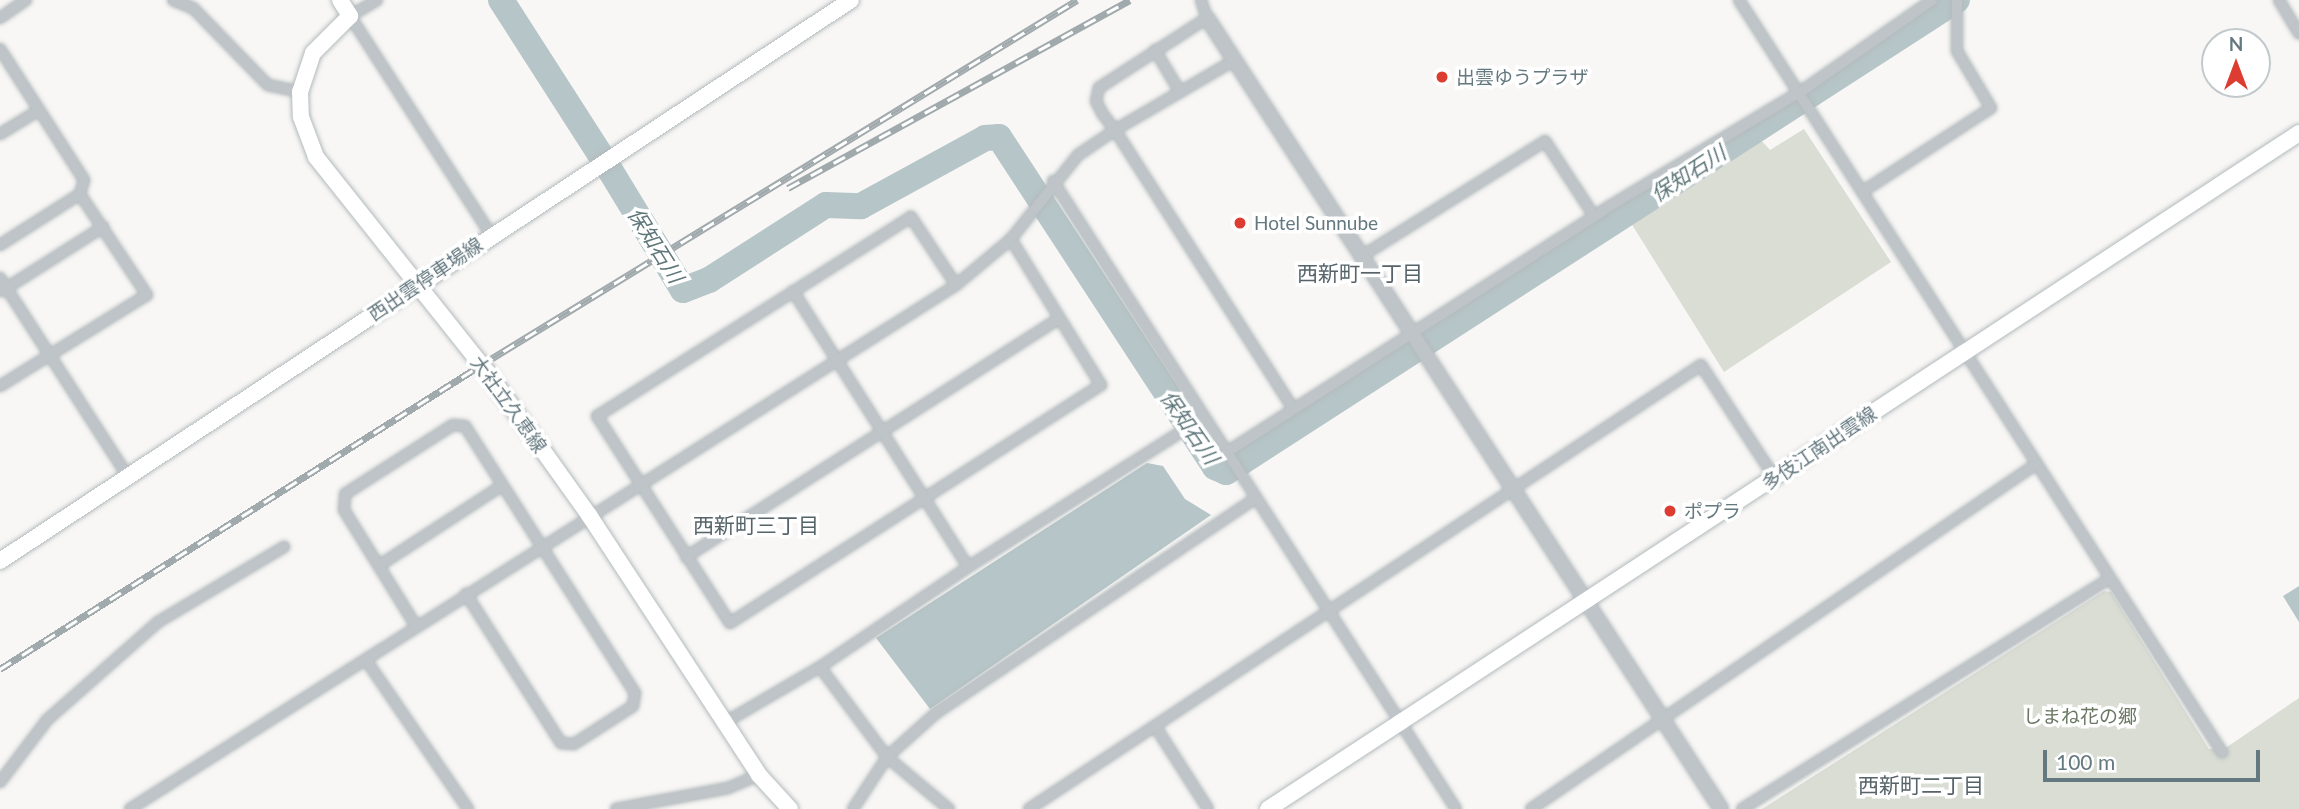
<!DOCTYPE html>
<meta charset="utf-8">
<style>
body{margin:0}
#map{position:relative;width:2299px;height:809px;overflow:hidden;background:#f8f7f5;font-family:Lato,"Noto Sans JP",sans-serif}
div>[style]{position:absolute}
.green>*{inset:0;background:#d9ddd4}
.water>*{inset:0;background:#b6c5c7}
.river>*{height:26px;margin:-13px;padding:0 13px;transform-origin:13px;border-radius:13px;background:#b6c5c7}
.roads{filter:drop-shadow(0 0 2px #b3babd) drop-shadow(0 0 2px #b3babd)}
.minor>*{height:10px;margin:-5px;padding:0 5px;transform-origin:5px;border-radius:5px;background:#bec4c7}
.tertiary>*{height:14px;margin:-7px;padding:0 7px;transform-origin:7px;border-radius:7px;background:#bec4c7}
.secondary>*{height:16px;margin:-8px;padding:0 8px;transform-origin:8px;border-radius:8px;background:#fff}
.rail>*{height:7px;margin-top:-3.5px;transform-origin:0;background:repeating-linear-gradient(90deg,#fff 0 13px,#a0a9ac 0 26px);box-sizing:border-box;border-block:2px solid #a0a9ac}
.dots>*{width:19px;height:19px;translate:-50% -50%;box-sizing:border-box;border:4px solid #fff;border-radius:50%}
span{translate:-50% -50%;white-space:nowrap;text-align:center;line-height:1.15;-webkit-text-stroke:7px #fff;paint-order:stroke}
.poi-label{font-size:19px;color:#64787f}
.left{translate:0 -50%;text-align:left}
.street-label{font-size:19px;color:#64787f}
.park-label{font-size:19px;color:#697763}
.water-label{font-size:21px;color:#5e7679;font-style:italic}
.neighbourhood-label{font-size:21px;color:#56646a}
.north{position:absolute;left:2201px;top:28px;width:70px;height:70px;box-sizing:border-box;background:#fff;border:2px solid #c1c9cc;border-radius:50%;rotate:0deg;font-size:19px;font-weight:700;line-height:28px;text-align:center;color:#64787f}
.north::after{content:'';display:block;margin:auto;width:24px;height:32px;background:#dc3d30;clip-path:polygon(50% 0,100% 100%,50% 72%,0 100%)}
.scale{position:absolute;left:2043px;top:750px;width:217px;height:32px;box-sizing:border-box;border:4px solid #64787f;border-top:0;padding-left:9px;font-size:21px;line-height:24px;white-space:nowrap;color:#64787f;-webkit-text-stroke:5px #fff;paint-order:stroke}
</style>
<div id="map">
<div class="green">
<div style="clip-path:polygon(1804px 129px,1891px 262px,1724px 372px,1631px 223px,1760px 139px,1770px 150px)"></div>
<div style="clip-path:polygon(2104px 591px,2111px 592px,2209px 749px,2227px 747px,2299px 698px,2299px 809px,1762px 809px)"></div>
</div>
<div class="water">
<div style="clip-path:polygon(1147px 463px,1163px 466px,1185px 499px,1211px 515px,930px 709px,876px 638px)"></div>
<div style="clip-path:polygon(2299px 586px,2299px 622px,2283px 596px)"></div>
</div>
<div class="river">
<div style="left:501px;top:0;width:183px;rotate:57.3deg"></div>
<div style="left:610px;top:170px;width:140px;rotate:58.7deg"></div>
<div style="left:683px;top:290px;width:28px;rotate:-21deg"></div>
<div style="left:709px;top:280px;width:139px;rotate:-32.7deg"></div>
<div style="left:826px;top:205px;width:35px;rotate:2deg"></div>
<div style="left:861px;top:206px;width:141px;rotate:-28.7deg"></div>
<div style="left:985px;top:138px;width:14px;rotate:-4deg"></div>
<div style="left:999px;top:137px;width:394px;rotate:56.8deg"></div>
<div style="left:1215px;top:467px;width:12px;rotate:24deg"></div>
<div style="left:1226px;top:472px;width:870px;rotate:-32.85deg"></div>
</div>
<div class="roads">
<div class="minor">
<div style="left:173px;top:0;width:22px;rotate:22deg"></div>
<div style="left:193px;top:8px;width:107px;rotate:45.8deg"></div>
<div style="left:268px;top:85px;width:33px;rotate:12deg"></div>
<div style="left:377px;top:0;width:31px;rotate:149deg"></div>
<div style="left:350px;top:16px;width:260px;rotate:57.2deg"></div>
<div style="left:1201px;top:0;width:19px;rotate:72deg"></div>
<div style="left:1207px;top:18px;width:129px;rotate:147.1deg"></div>
<div style="left:1099px;top:88px;width:13px;rotate:103deg"></div>
<div style="left:1096px;top:101px;width:13px;rotate:63deg"></div>
<div style="left:1102px;top:113px;width:21px;rotate:53deg"></div>
<div style="left:1115px;top:130px;width:139px;rotate:-30.3deg"></div>
<div style="left:1739px;top:0;width:894px;rotate:57.29deg"></div>
<div style="left:2279px;top:0;width:39px;rotate:59deg"></div>
<div style="left:0;top:18px;width:32px;rotate:-35deg"></div>
<div style="left:0;top:49px;width:156px;rotate:57.3deg"></div>
<div style="left:84px;top:180px;width:15px;rotate:106deg"></div>
<div style="left:80px;top:194px;width:95px;rotate:147.5deg"></div>
<div style="left:1155px;top:50px;width:49px;rotate:59.2deg"></div>
<div style="left:0;top:134px;width:46px;rotate:-31.6deg"></div>
<div style="left:1053px;top:181px;width:746px;rotate:57.31deg"></div>
<div style="left:1862px;top:192px;width:154px;rotate:-33.1deg"></div>
<div style="left:1991px;top:108px;width:66px;rotate:-120.8deg"></div>
<div style="left:1957px;top:51px;width:51px;rotate:-90deg"></div>
<div style="left:1362px;top:256px;width:216px;rotate:-32.1deg"></div>
<div style="left:1545px;top:141px;width:90px;rotate:56.8deg"></div>
<div style="left:0;top:278px;width:238px;rotate:57.2deg"></div>
<div style="left:956px;top:285px;width:82px;rotate:-123.5deg"></div>
<div style="left:911px;top:217px;width:372px;rotate:147.6deg"></div>
<div style="left:597px;top:416px;width:246px;rotate:57.3deg"></div>
<div style="left:730px;top:623px;width:441px;rotate:-32.7deg"></div>
<div style="left:1101px;top:385px;width:172px;rotate:-121.7deg"></div>
<div style="left:2px;top:291px;width:120px;rotate:-32.4deg"></div>
<div style="left:793px;top:291px;width:327px;rotate:57.6deg"></div>
<div style="left:0;top:386px;width:173px;rotate:-31.8deg"></div>
<div style="left:147px;top:295px;width:121px;rotate:-123.6deg"></div>
<div style="left:1227px;top:452px;width:449px;rotate:-32.7deg"></div>
<div style="left:1605px;top:209px;width:235px;rotate:-31deg"></div>
<div style="left:1806px;top:88px;width:154px;rotate:-34.9deg"></div>
<div style="left:686px;top:557px;width:442px;rotate:-32.6deg"></div>
<div style="left:380px;top:565px;width:145px;rotate:-33.1deg"></div>
<div style="left:416px;top:626px;width:137px;rotate:-121.8deg"></div>
<div style="left:344px;top:510px;width:16px;rotate:-86deg"></div>
<div style="left:345px;top:494px;width:128px;rotate:-32.6deg"></div>
<div style="left:453px;top:425px;width:12px;rotate:5deg"></div>
<div style="left:465px;top:426px;width:317px;rotate:57.5deg"></div>
<div style="left:635px;top:693px;width:13px;rotate:99deg"></div>
<div style="left:633px;top:706px;width:70px;rotate:147.2deg"></div>
<div style="left:574px;top:744px;width:13px;rotate:-176deg"></div>
<div style="left:561px;top:743px;width:177px;rotate:-122.5deg"></div>
<div style="left:366px;top:660px;width:181px;rotate:55.6deg"></div>
<div style="left:820px;top:667px;width:112px;rotate:53.3deg"></div>
<div style="left:887px;top:757px;width:81px;rotate:40deg"></div>
<div style="left:724px;top:723px;width:111px;rotate:-30.3deg"></div>
<div style="left:820px;top:667px;width:179px;rotate:-34deg"></div>
<div style="left:968px;top:567px;width:280px;rotate:-32.4deg"></div>
<div style="left:1155px;top:726px;width:98px;rotate:57.4deg"></div>
<div style="left:0;top:782px;width:78px;rotate:-52.8deg"></div>
<div style="left:47px;top:720px;width:148px;rotate:-41.4deg"></div>
<div style="left:158px;top:622px;width:147px;rotate:-30.8deg"></div>
<div style="left:130px;top:809px;width:978px;rotate:-32.39deg"></div>
<div style="left:956px;top:285px;width:72px;rotate:-39.9deg"></div>
<div style="left:1011px;top:239px;width:107px;rotate:-51.4deg"></div>
<div style="left:1078px;top:155px;width:45px;rotate:-34deg"></div>
<div style="left:1115px;top:130px;width:330px;rotate:57.4deg"></div>
<div style="left:616px;top:809px;width:114px;rotate:-10.6deg"></div>
<div style="left:728px;top:788px;width:34px;rotate:-23deg"></div>
<div style="left:853px;top:809px;width:62px;rotate:-56.8deg"></div>
<div style="left:887px;top:757px;width:66px;rotate:-41.9deg"></div>
<div style="left:936px;top:713px;width:383px;rotate:-33.9deg"></div>
<div style="left:1029px;top:809px;width:805px;rotate:-33.45deg"></div>
<div style="left:1701px;top:365px;width:135px;rotate:56.8deg"></div>
<div style="left:1531px;top:809px;width:612px;rotate:-34.34deg"></div>
<div style="left:1742px;top:809px;width:434px;rotate:-32.1deg"></div>
</div>
<div class="tertiary">
<div style="left:1207px;top:18px;width:943px;rotate:56.98deg"></div>
</div>
<div class="secondary">
<div style="left:340px;top:0;width:19px;rotate:58deg"></div>
<div style="left:350px;top:16px;width:52px;rotate:135deg"></div>
<div style="left:313px;top:53px;width:41px;rotate:108.4deg"></div>
<div style="left:300px;top:92px;width:25px;rotate:88deg"></div>
<div style="left:301px;top:117px;width:43px;rotate:69.4deg"></div>
<div style="left:316px;top:157px;width:275px;rotate:51.5deg"></div>
<div style="left:487px;top:372px;width:176px;rotate:54.5deg"></div>
<div style="left:589px;top:515px;width:311px;rotate:56.8deg"></div>
<div style="left:759px;top:775px;width:46px;rotate:47.6deg"></div>
<div style="left:0;top:561px;width:1019px;rotate:-33.39deg"></div>
<div style="left:1268px;top:809px;width:1233px;rotate:-33.25deg"></div>
</div>
</div>
<div class="rail">
<div style="left:788px;top:188px;width:390px;rotate:-28.8deg"></div>
<div style="left:0;top:669px;width:569px;rotate:-32.29deg"></div>
<div style="left:481px;top:365px;width:699px;rotate:-31.48deg"></div>
</div>
<div class="dots">
<div style="left:1442px;top:77px;background:#dc3d30"></div>
<div style="left:1240px;top:223px;background:#dc3d30"></div>
<div style="left:1670px;top:511px;background:#dc3d30"></div>
</div>
<div class="poi-label">
<span class="left" style="left:1456px;top:77px">出雲ゆうプラザ</span>
<span class="left" style="left:1254px;top:223px">Hotel Sunnube</span>
<span class="left" style="left:1684px;top:511px">ポプラ</span>
</div>
<div class="street-label">
<span style="left:425px;top:279px;rotate:-34deg">西出雲停車場線</span>
<span style="left:509px;top:404px;rotate:54deg">大社立久恵線</span>
<span style="left:1819px;top:448px;rotate:-34deg">多伎江南出雲線</span>
</div>
<div class="park-label">
<span style="left:2080px;top:716px">しまね花の郷</span>
</div>
<div class="water-label">
<span style="left:1688px;top:173px;rotate:-33deg">保知石川</span>
<span style="left:656px;top:245px;rotate:58deg">保知石川</span>
<span style="left:1190px;top:427px;rotate:55deg">保知石川</span>
</div>
<div class="neighbourhood-label">
<span style="left:1360px;top:273px">西新町一丁目</span>
<span style="left:756px;top:525px">西新町三丁目</span>
<span style="left:1921px;top:785px">西新町二丁目</span>
</div>
<div class="north">N</div>
<div class="scale">100 m</div>
</div>
